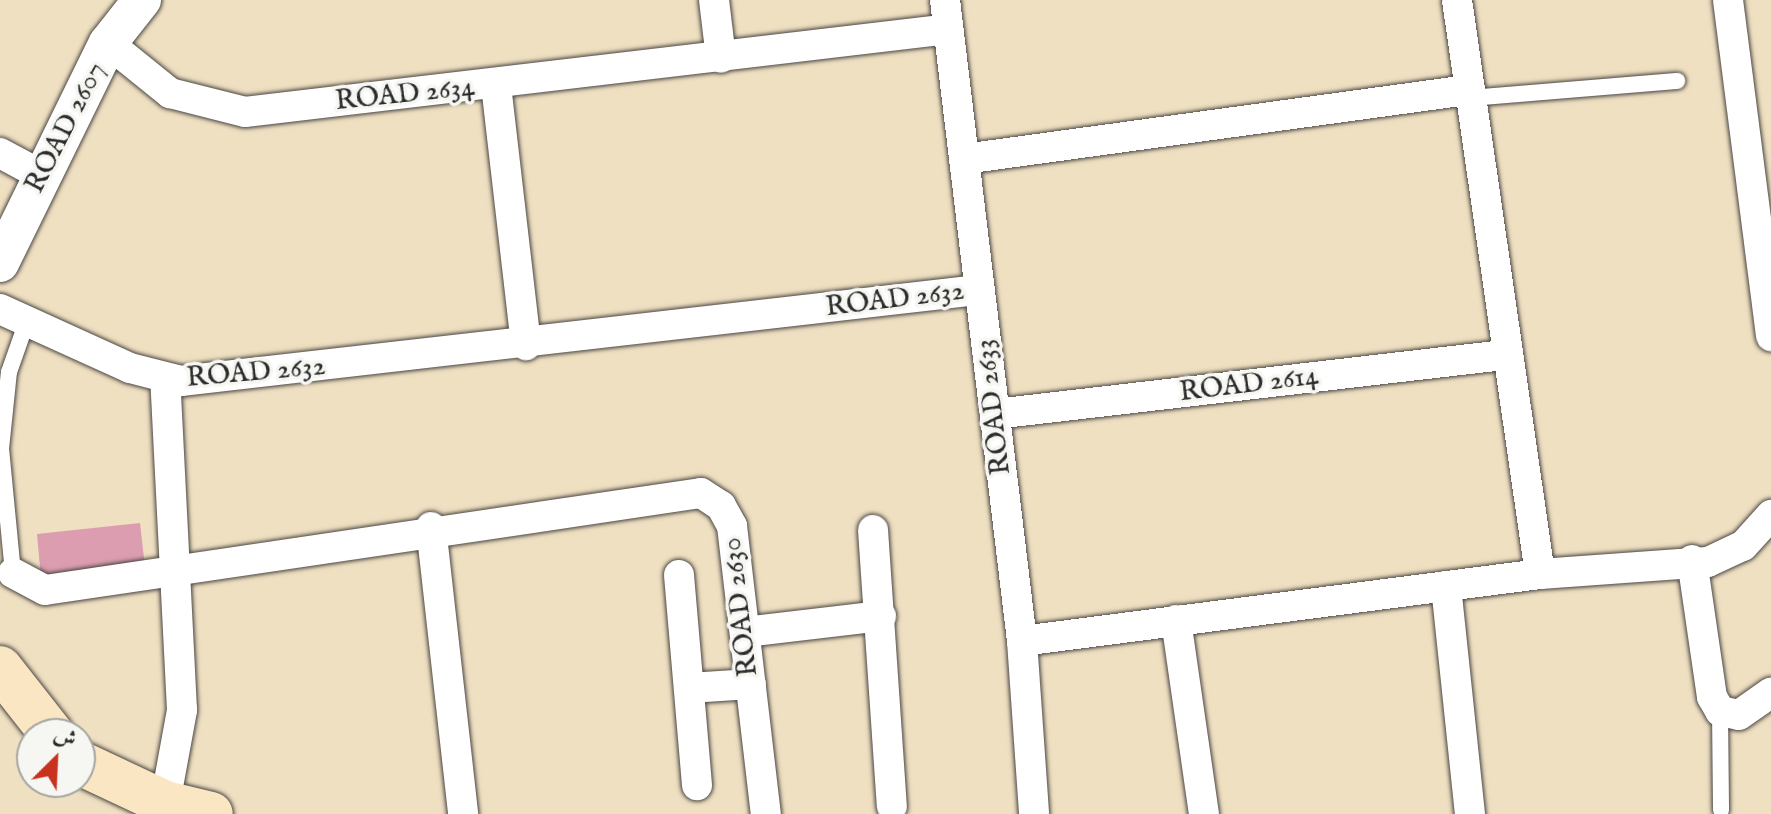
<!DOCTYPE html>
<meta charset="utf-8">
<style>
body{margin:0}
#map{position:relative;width:1771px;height:814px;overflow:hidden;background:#f0e0c2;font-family:"IM FELL English",Amiri,serif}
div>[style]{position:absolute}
.building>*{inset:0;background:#dc9db0}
.roads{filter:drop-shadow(0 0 2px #494642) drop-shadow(0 0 2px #494642)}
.service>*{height:16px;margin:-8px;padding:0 8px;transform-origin:8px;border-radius:8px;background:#fff}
.minor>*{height:30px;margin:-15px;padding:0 15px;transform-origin:15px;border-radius:15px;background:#fff}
.tertiary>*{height:38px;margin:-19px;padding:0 19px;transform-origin:19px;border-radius:19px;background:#fff}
.secondary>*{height:44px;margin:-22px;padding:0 22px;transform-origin:22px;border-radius:22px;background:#fbe6c4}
span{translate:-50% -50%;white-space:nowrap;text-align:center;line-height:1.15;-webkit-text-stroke:7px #f6f6f2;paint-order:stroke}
.street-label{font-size:28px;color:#2b2b2b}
.north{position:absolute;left:16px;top:718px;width:80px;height:80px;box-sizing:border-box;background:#f6f6f2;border:2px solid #a5a5a2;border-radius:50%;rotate:24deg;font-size:22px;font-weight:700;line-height:32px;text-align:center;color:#2b2b2b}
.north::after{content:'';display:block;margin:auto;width:28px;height:36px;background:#c8321e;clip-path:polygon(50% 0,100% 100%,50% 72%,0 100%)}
</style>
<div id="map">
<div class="building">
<div style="clip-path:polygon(140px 523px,145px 567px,41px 579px,37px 534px)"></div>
</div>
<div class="roads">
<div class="service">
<div style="left:1469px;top:98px;width:209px;rotate:-4.7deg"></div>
<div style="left:13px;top:573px;width:125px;rotate:-95.5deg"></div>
<div style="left:1px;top:449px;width:77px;rotate:-84.1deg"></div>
<div style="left:9px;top:372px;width:54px;rotate:-70.6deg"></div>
<div style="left:1720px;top:711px;width:99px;rotate:89.4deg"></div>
</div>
<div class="minor">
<div style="left:714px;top:0;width:58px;rotate:83.1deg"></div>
<div style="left:945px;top:0;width:646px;rotate:83.15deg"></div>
<div style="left:1022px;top:641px;width:173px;rotate:86deg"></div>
<div style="left:1457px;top:0;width:580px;rotate:81.77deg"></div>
<div style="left:1728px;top:0;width:339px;rotate:82.7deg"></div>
<div style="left:108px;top:43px;width:80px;rotate:38.9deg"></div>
<div style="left:170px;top:93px;width:77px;rotate:14.2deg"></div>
<div style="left:245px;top:112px;width:708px;rotate:-6.73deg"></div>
<div style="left:496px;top:85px;width:262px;rotate:83.4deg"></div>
<div style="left:0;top:153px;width:47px;rotate:28.2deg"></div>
<div style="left:964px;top:159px;width:509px;rotate:-7.8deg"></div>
<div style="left:0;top:309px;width:143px;rotate:24.4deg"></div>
<div style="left:130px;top:368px;width:53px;rotate:14.3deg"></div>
<div style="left:181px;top:381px;width:803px;rotate:-6.51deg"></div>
<div style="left:995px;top:414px;width:512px;rotate:-6.61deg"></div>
<div style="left:431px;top:527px;width:289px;rotate:83.6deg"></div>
<div style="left:873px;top:530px;width:277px;rotate:86.1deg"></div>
<div style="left:1692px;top:560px;width:138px;rotate:81.7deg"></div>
<div style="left:1712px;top:697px;width:16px;rotate:60deg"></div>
<div style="left:1720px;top:711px;width:19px;rotate:12deg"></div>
<div style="left:1739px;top:715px;width:39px;rotate:-35deg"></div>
<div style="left:13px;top:573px;width:36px;rotate:28deg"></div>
<div style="left:45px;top:590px;width:663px;rotate:-8.41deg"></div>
<div style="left:701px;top:493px;width:24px;rotate:33deg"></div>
<div style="left:721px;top:506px;width:23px;rotate:61deg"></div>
<div style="left:732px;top:526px;width:290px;rotate:83.3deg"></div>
<div style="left:679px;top:575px;width:211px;rotate:85.1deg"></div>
<div style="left:1446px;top:586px;width:229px;rotate:84deg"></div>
<div style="left:1176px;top:620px;width:196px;rotate:81.8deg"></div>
<div style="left:745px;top:632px;width:137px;rotate:-6.7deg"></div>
<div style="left:1022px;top:641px;width:522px;rotate:-7.37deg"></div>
<div style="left:1540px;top:574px;width:168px;rotate:-4.1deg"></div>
<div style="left:1708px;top:562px;width:38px;rotate:-25deg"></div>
<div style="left:1743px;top:546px;width:42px;rotate:-47.9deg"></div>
<div style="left:689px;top:688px;width:62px;rotate:-3.7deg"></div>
<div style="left:165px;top:803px;width:95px;rotate:-79.6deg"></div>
<div style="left:182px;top:710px;width:330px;rotate:-92.9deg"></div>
</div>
<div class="tertiary">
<div style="left:0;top:263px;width:245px;rotate:-63.9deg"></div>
<div style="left:108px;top:43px;width:55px;rotate:-51.7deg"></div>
</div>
<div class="secondary">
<div style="left:0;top:668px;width:84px;rotate:51.8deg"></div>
<div style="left:80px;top:763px;width:94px;rotate:25.2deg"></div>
<div style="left:165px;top:803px;width:47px;rotate:13.4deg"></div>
</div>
</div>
<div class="street-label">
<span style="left:405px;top:95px;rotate:-6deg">ROAD 2634</span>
<span style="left:66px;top:128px;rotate:-63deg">ROAD 2607</span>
<span style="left:895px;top:300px;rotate:-7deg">ROAD 2632</span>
<span style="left:256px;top:373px;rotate:-5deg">ROAD 2632</span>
<span style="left:1249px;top:385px;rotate:-7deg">ROAD 2614</span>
<span style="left:994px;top:407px;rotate:-97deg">ROAD 2633</span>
<span style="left:741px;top:607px;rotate:-97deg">ROAD 2630</span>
</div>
<div class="north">ش</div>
</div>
